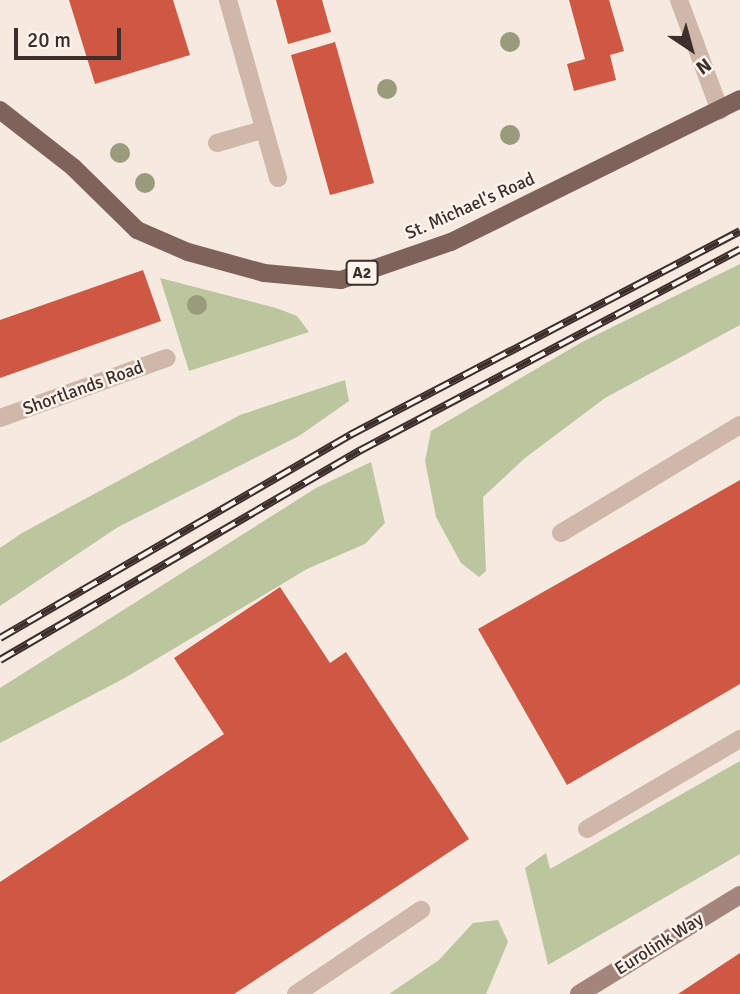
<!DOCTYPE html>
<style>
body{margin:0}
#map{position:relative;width:740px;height:994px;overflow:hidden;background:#f5e9e0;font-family:Signika,sans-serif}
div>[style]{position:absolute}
.green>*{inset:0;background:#bcc69e}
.building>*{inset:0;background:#ce5844}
.service>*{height:18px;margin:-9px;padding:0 9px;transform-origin:9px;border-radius:9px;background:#cfb7aa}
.minor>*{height:18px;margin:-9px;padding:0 9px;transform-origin:9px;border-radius:9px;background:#cfb7aa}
.secondary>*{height:18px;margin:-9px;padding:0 9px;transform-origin:9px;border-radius:9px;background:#a3857b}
.primary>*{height:18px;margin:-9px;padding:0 9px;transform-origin:9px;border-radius:9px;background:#7f635a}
.rail>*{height:8px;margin-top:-4px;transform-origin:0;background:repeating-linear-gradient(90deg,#fcf3ed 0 16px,#3c2e2a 0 32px);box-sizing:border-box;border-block:2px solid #3c2e2a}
.trees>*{width:20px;height:20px;margin:-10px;border-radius:50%;background:#9a9b7d}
span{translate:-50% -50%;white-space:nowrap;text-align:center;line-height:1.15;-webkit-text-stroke:5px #fcf3ed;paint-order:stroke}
.shield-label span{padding:2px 5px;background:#fcf3ed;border:2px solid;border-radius:5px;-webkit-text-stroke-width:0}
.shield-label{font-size:16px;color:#3c2e2a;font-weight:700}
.street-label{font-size:18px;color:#3c2e2a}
.north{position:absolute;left:656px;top:14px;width:70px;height:70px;-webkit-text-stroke:5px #fcf3ed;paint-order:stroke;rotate:144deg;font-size:19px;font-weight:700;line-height:28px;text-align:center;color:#3c2e2a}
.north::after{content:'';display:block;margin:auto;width:24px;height:32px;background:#3c2e2a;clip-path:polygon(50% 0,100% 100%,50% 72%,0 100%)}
.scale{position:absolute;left:14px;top:28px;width:107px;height:32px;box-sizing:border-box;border:4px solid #3c2e2a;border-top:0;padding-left:9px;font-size:21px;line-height:24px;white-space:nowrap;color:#3c2e2a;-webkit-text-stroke:5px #fcf3ed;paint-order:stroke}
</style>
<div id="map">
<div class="green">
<div style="clip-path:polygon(740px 264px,740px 325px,605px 398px,525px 458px,483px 497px,486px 571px,479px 577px,461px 563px,436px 517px,425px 461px,431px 431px,582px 342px)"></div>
<div style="clip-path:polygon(160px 278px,276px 308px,297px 316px,309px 332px,189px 371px)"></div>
<div style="clip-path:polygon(345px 380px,349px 401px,299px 436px,118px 527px,0 606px,0 548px,22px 533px,240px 415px)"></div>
<div style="clip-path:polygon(371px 462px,385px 523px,365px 544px,307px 569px,123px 679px,0 743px,0 688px,316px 488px)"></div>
<div style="clip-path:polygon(740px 761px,740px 854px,548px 965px,525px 868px,546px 853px,550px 869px)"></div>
<div style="clip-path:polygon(498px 920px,508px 942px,486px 994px,389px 994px,439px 960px,473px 923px)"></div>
</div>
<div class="building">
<div style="clip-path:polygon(69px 0,173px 0,190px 55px,95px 84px)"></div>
<div style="clip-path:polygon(276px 0,322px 0,331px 32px,288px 44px)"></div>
<div style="clip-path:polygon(569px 0,609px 0,624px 51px,610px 55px,616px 80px,574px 91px,567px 64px,585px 59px)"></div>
<div style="clip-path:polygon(335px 42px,374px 183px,330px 195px,291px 55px)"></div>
<div style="clip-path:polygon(143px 270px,161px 321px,0 378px,0 320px)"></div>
<div style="clip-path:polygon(740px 480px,740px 684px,567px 785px,478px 629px)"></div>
<div style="clip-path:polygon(280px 587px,330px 663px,346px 652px,469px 839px,234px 994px,0 994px,0 882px,224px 734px,174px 658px)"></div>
<div style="clip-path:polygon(740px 953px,740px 994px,678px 994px)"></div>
</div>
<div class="service">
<div style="left:561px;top:533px;width:209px;rotate:-31.1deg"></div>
<div style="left:587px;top:829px;width:178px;rotate:-30.5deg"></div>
<div style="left:296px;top:994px;width:151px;rotate:-33.9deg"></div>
</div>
<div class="minor">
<div style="left:228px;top:0;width:185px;rotate:74.3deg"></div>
<div style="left:679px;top:0;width:118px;rotate:69.7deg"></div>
<div style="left:217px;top:143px;width:47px;rotate:-16.1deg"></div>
<div style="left:0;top:418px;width:177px;rotate:-19.8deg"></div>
</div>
<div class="secondary">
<div style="left:579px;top:994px;width:189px;rotate:-31.6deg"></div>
</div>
<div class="primary">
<div style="left:0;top:110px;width:93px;rotate:38deg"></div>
<div style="left:73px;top:167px;width:90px;rotate:44.5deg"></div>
<div style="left:137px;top:230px;width:56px;rotate:23.3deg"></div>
<div style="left:188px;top:252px;width:79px;rotate:15.4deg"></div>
<div style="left:264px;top:273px;width:77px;rotate:5.2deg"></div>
<div style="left:341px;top:280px;width:116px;rotate:-19.1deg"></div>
<div style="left:451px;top:242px;width:322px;rotate:-26.3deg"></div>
</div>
<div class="rail">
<div style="left:0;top:638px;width:405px;rotate:-30.1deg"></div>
<div style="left:350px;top:435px;width:440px;rotate:-27.6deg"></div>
<div style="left:0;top:660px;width:418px;rotate:-30.2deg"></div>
<div style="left:361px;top:450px;width:429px;rotate:-27.9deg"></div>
</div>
<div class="trees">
<div style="left:510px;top:42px"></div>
<div style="left:387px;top:89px"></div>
<div style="left:510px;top:135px"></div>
<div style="left:120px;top:153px"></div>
<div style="left:145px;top:183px"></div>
<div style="left:197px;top:305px"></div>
</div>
<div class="shield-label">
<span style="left:362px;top:273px">A2</span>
</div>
<div class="street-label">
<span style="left:470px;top:206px;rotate:-24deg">St. Michael's Road</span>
<span style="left:83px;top:388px;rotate:-20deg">Shortlands Road</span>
<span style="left:659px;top:944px;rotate:-32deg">Eurolink Way</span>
</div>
<div class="north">N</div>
<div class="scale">20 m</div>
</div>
